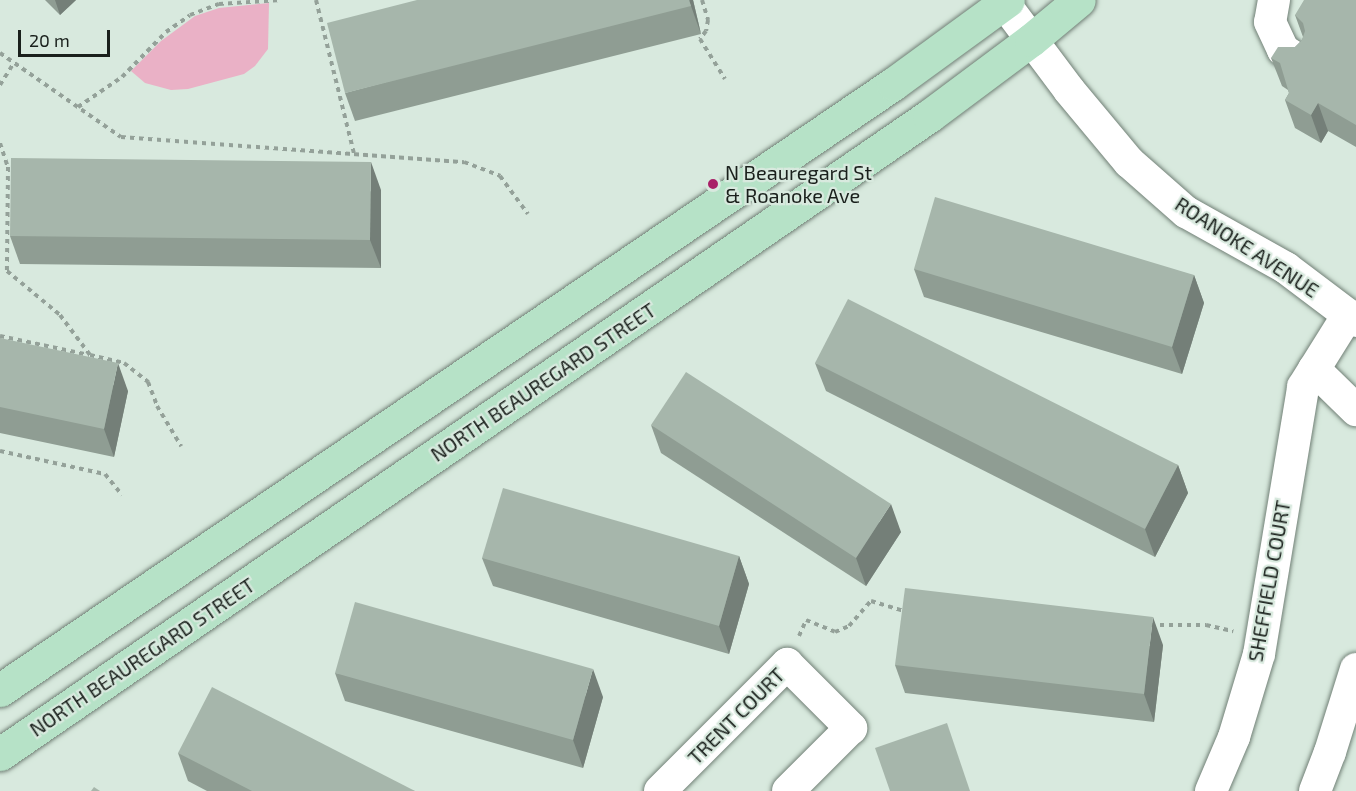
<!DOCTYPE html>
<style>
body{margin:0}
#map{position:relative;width:1356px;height:791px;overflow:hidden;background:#d8e9de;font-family:"Exo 2",sans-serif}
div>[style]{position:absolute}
.green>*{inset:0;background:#eab1c6}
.path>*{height:4px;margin-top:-2px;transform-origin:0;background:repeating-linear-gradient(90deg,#94a199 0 4.5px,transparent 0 9px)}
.roads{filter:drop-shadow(0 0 2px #718076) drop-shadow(0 0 2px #718076)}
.minor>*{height:32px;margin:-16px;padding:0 16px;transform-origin:16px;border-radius:16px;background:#fff}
.major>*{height:33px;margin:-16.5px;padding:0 16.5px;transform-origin:16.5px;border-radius:16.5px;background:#b6e2c7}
.wall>*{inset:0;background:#8f9d93}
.shaded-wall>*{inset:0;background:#747f78}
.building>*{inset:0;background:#a6b6ab}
.dots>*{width:16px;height:16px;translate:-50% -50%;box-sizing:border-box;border:3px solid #d8e9de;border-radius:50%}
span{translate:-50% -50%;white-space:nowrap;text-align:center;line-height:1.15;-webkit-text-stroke:4.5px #d8e9de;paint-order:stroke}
.poi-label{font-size:20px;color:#1a201c}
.left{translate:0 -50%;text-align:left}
.street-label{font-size:20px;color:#1a201c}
.scale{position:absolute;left:18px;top:30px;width:92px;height:27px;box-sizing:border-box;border:3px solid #1a201c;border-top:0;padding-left:8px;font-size:18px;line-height:21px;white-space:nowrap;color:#1a201c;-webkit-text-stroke:4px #d8e9de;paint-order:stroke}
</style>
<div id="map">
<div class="green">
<div style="clip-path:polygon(269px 3px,268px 49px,255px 66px,244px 74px,188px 89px,171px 90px,145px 83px,131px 71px,161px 41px,195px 16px,219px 8px)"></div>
</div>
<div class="path">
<div style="left:316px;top:0;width:158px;rotate:76.1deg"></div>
<div style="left:702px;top:0;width:21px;rotate:73deg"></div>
<div style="left:708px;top:20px;width:11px;rotate:100deg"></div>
<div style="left:706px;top:31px;width:10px;rotate:127deg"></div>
<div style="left:700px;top:39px;width:47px;rotate:58deg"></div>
<div style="left:0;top:53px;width:147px;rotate:34.8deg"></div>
<div style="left:121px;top:137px;width:344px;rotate:4.2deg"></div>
<div style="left:464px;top:162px;width:39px;rotate:21deg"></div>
<div style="left:500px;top:176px;width:47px;rotate:53.6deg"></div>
<div style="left:0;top:85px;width:26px;rotate:-58deg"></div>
<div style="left:78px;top:107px;width:53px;rotate:-34.3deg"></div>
<div style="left:122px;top:77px;width:63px;rotate:-45.6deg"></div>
<div style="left:166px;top:32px;width:29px;rotate:-35deg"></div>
<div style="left:190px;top:15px;width:31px;rotate:-21deg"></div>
<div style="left:219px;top:4px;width:62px;rotate:-3.7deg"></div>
<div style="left:0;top:143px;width:25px;rotate:72deg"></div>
<div style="left:8px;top:167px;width:104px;rotate:90.6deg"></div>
<div style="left:7px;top:271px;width:69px;rotate:39.7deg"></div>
<div style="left:60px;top:315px;width:50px;rotate:53.1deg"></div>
<div style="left:90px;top:355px;width:35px;rotate:13deg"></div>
<div style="left:124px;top:363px;width:31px;rotate:38deg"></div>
<div style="left:148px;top:382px;width:26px;rotate:69deg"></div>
<div style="left:157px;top:406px;width:47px;rotate:59deg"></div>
<div style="left:0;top:336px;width:91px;rotate:12.1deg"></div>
<div style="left:0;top:451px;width:107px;rotate:12.4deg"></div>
<div style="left:105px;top:474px;width:27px;rotate:51deg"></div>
<div style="left:1151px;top:625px;width:55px"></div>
<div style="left:1206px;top:625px;width:28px;rotate:13deg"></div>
<div style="left:799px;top:636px;width:17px;rotate:-66deg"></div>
<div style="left:806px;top:620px;width:31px;rotate:22deg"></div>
<div style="left:835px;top:632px;width:15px;rotate:-23deg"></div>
<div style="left:849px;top:626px;width:33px;rotate:-49deg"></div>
<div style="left:871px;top:601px;width:34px;rotate:17deg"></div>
</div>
<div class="roads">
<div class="minor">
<div style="left:1274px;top:0;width:22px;rotate:100deg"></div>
<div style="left:1270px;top:22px;width:31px;rotate:65deg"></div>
<div style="left:1283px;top:50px;width:17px;rotate:33deg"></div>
<div style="left:1004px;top:3px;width:109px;rotate:53.2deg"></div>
<div style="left:1069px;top:90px;width:94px;rotate:50.2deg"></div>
<div style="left:1129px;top:162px;width:76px;rotate:41.3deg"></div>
<div style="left:1186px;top:212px;width:115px;rotate:29.2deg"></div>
<div style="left:1286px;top:268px;width:88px;rotate:37.1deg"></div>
<div style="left:1314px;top:369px;width:59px;rotate:44.3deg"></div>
<div style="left:660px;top:791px;width:180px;rotate:-45deg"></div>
<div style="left:787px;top:664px;width:91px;rotate:45deg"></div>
<div style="left:851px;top:728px;width:89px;rotate:135deg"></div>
<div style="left:1211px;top:791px;width:59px;rotate:-66.9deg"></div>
<div style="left:1234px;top:737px;width:87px;rotate:-73.2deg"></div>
<div style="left:1259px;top:654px;width:271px;rotate:-80.6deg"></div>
<div style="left:1303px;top:387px;width:85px;rotate:-58deg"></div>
<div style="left:1315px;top:791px;width:42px;rotate:-69deg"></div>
<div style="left:1330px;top:752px;width:87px;rotate:-72.6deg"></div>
</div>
<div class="major">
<div style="left:0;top:690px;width:1079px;rotate:-34.16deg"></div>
<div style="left:893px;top:84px;width:142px;rotate:-36.1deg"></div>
<div style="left:0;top:754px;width:1127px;rotate:-34.48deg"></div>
<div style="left:929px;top:116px;width:127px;rotate:-36.7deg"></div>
<div style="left:1031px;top:40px;width:62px;rotate:-39.8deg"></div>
</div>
</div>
<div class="wall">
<div style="clip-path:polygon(45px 0,76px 0,60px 15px)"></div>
<div style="clip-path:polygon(693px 0,701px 34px,355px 121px,345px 93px)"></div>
<div style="clip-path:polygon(1356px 0,1356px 147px,1328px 131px,1321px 143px,1295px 128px,1285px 100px,1289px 93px,1288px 90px,1282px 86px,1271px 58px,1295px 47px,1302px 40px,1303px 37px,1295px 15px)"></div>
<div style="clip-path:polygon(381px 190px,381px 268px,20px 264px,10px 236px)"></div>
<div style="clip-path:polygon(914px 269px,1194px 275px,1204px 303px,1182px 374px,924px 297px)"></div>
<div style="clip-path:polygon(0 338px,128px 391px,114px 457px,0 433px)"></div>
<div style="clip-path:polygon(815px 363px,1178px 465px,1188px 493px,1155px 557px,826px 391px)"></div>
<div style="clip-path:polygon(651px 425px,901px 532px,866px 586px,661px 453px)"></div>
<div style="clip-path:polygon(739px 556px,749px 584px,729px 654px,493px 586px,482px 558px)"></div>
<div style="clip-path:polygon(1163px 645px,1154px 722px,905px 693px,895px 665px)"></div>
<div style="clip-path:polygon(335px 673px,603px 697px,583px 768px,345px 701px)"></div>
<div style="clip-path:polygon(178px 753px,415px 791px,207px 791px,188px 781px)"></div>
</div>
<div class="shaded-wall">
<div style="clip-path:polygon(55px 0,76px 0,60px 15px)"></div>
<div style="clip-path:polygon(689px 0,693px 0,701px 34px,691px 6px)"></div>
<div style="clip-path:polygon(1318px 103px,1328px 131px,1321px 143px,1311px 115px)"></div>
<div style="clip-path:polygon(371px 162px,381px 190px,381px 268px,370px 240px)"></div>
<div style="clip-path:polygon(1194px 275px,1204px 303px,1182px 374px,1172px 347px)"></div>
<div style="clip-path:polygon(118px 363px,128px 391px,114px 457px,104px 429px)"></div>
<div style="clip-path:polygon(1178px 465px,1188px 493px,1155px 557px,1145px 529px)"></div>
<div style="clip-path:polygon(891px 504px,901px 532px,866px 586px,856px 558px)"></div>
<div style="clip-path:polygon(739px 556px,749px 584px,729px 654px,719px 626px)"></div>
<div style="clip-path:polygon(1153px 617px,1163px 645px,1154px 722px,1144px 694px)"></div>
<div style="clip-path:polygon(593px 669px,603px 697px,583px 768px,573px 740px)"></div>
</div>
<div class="building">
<div style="clip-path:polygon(417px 0,689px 0,691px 6px,345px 93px,327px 23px)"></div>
<div style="clip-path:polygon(1304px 0,1356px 0,1356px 125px,1318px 103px,1311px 115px,1285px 100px,1289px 93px,1280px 63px,1271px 58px,1278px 47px,1295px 47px,1302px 40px,1305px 31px,1303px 23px,1295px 15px)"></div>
<div style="clip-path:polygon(11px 158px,371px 162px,370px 240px,10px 236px)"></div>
<div style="clip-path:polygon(935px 197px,1194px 275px,1172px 347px,914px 269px)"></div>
<div style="clip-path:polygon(848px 299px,1178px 465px,1145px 529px,815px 363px)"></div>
<div style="clip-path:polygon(0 338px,118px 363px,104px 429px,0 407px)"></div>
<div style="clip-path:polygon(686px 372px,891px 504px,856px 558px,651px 425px)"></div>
<div style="clip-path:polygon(503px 488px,739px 556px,719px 626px,482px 558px)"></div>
<div style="clip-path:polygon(905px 588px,1153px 617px,1144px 694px,895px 665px)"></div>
<div style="clip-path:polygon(355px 602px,593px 669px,573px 740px,335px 673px)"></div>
<div style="clip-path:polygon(212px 687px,415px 791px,252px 791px,178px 753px)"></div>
<div style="clip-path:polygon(947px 723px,970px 791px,890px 791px,875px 748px)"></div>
<div style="clip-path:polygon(94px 787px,100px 791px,91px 791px)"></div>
</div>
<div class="dots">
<div style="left:713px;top:184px;background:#a92067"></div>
</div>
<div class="poi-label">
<span class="left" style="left:725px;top:184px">N Beauregard St<br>&amp; Roanoke Ave</span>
</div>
<div class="street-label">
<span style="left:1247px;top:247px;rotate:33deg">ROANOKE AVENUE</span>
<span style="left:543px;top:382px;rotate:-34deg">NORTH BEAUREGARD STREET</span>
<span style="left:1269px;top:581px;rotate:-80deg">SHEFFIELD COURT</span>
<span style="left:142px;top:657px;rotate:-34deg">NORTH BEAUREGARD STREET</span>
<span style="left:736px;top:716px;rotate:-45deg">TRENT COURT</span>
</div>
<div class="scale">20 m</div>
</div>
